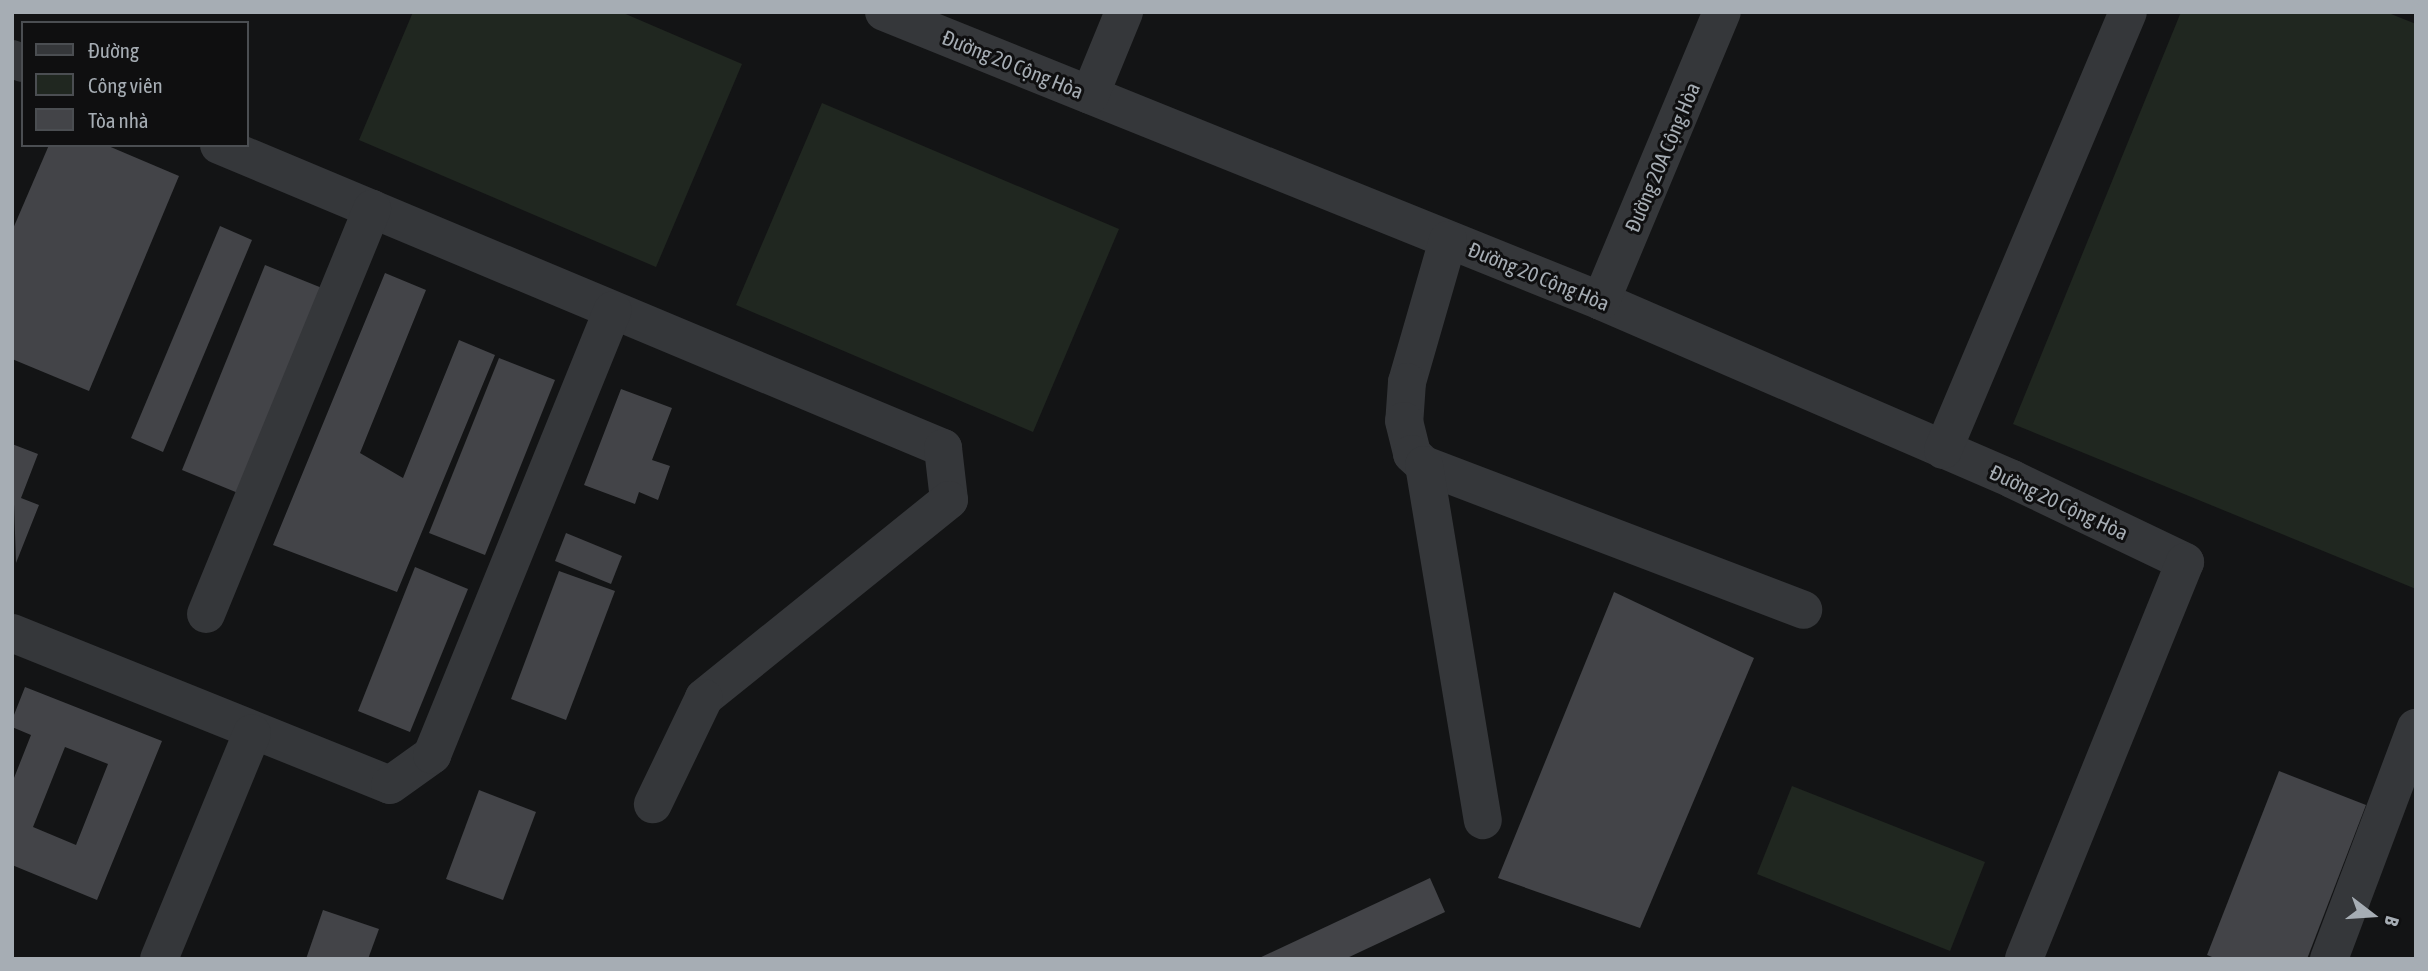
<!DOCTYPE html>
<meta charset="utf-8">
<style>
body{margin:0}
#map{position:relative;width:2428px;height:971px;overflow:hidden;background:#131415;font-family:"Asap Condensed",sans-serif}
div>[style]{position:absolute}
.green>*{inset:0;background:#202720}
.building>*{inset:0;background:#434448}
.minor>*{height:38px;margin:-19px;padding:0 19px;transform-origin:19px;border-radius:19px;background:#35373a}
span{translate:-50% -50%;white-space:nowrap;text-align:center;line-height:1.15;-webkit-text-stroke:6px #0f0f10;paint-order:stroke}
.street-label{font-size:21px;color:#a6adb4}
.frame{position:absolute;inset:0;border:14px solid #a6adb4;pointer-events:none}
.legend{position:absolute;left:21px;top:21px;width:228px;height:126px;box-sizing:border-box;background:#0f0f10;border:2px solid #4b4e52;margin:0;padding:9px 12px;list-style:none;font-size:21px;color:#a6adb4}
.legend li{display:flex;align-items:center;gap:14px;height:35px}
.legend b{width:35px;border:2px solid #4b4e52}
.north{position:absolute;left:2337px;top:880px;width:70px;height:70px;-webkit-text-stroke:5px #0f0f10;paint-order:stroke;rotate:107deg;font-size:19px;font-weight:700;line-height:28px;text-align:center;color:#a6adb4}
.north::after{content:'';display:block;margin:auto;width:24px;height:32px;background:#a6adb4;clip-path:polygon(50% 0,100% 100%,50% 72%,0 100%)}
</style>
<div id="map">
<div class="green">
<div style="clip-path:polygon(413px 12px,621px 12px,742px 64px,656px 267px,359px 140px)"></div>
<div style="clip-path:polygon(2181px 12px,2386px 12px,2416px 24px,2416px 589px,2013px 424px)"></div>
<div style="clip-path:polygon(822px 103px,1119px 229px,1033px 432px,736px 305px)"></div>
<div style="clip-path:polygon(1792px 786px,1985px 862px,1950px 951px,1757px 874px)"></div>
</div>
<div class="building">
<div style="clip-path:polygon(49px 145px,106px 145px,179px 176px,89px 391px,12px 359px,12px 231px)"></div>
<div style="clip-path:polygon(220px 226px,252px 240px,163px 452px,131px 438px)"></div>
<div style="clip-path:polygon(265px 265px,322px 288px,238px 493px,182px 470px)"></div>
<div style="clip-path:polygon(385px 273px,426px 290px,360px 453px,403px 478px,459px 340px,495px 355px,397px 592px,273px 545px)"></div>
<div style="clip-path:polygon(499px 358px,555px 380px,485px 555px,429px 533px)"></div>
<div style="clip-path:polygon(621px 389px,672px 408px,652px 460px,670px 466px,658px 500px,639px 492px,635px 504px,584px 485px)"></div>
<div style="clip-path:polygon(12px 444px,38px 454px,21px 498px,39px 505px,16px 563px)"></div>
<div style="clip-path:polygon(566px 533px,622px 556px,611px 584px,555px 561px)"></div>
<div style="clip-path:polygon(415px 567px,468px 589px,410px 732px,358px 711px)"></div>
<div style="clip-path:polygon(559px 571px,615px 591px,566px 720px,511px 699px)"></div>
<div style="clip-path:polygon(1614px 592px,1754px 658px,1640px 928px,1498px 878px)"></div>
<div style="clip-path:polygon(evenodd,25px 687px,162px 741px,97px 900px,12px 865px,12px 783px,31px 735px,12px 727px,12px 720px,25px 687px,65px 747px,108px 764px,76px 845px,33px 827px,65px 747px)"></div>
<div style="clip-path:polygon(2279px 771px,2366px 805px,2307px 959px,2217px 959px,2207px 955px)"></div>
<div style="clip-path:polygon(479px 790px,536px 812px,503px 900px,446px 879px)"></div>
<div style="clip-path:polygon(1430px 878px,1445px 912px,1345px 959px,1257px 959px)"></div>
<div style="clip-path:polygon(323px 910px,379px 929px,368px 959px,306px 959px)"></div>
</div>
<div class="minor">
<div style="left:884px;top:12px;width:773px;rotate:21.95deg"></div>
<div style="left:1601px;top:301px;width:448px;rotate:23.4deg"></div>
<div style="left:2012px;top:479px;width:192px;rotate:25.6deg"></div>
<div style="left:2185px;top:562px;width:428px;rotate:112.1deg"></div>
<div style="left:12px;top:59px;width:12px;rotate:20deg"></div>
<div style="left:1090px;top:95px;width:90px;rotate:-67.7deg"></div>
<div style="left:219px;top:145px;width:785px;rotate:22.71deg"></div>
<div style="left:943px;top:448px;width:52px;rotate:83.4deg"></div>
<div style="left:949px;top:500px;width:315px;rotate:141.1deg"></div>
<div style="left:704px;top:698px;width:118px;rotate:115.7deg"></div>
<div style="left:1448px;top:240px;width:148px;rotate:106.1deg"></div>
<div style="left:1407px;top:382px;width:39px;rotate:94deg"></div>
<div style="left:1404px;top:421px;width:34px;rotate:76deg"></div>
<div style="left:1412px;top:454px;width:16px;rotate:43deg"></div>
<div style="left:1424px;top:465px;width:406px;rotate:20.9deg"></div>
<div style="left:1601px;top:301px;width:313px;rotate:-67.3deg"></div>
<div style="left:1943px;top:450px;width:475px;rotate:-67.1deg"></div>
<div style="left:1424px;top:465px;width:360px;rotate:80.6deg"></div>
<div style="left:206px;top:614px;width:438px;rotate:-67.7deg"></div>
<div style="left:12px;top:633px;width:407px;rotate:21.9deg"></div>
<div style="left:390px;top:785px;width:52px;rotate:-35.5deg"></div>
<div style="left:432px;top:755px;width:480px;rotate:-67.9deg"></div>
<div style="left:159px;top:959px;width:244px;rotate:-67.6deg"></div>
<div style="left:2329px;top:959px;width:247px;rotate:-69.4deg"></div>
</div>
<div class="street-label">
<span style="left:1013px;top:64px;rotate:22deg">Đường 20 Cộng Hòa</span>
<span style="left:1662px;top:157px;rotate:-67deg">Đường 20A Cộng Hòa</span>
<span style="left:1539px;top:276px;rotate:22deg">Đường 20 Cộng Hòa</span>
<span style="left:2059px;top:502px;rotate:25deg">Đường 20 Cộng Hòa</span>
</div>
<div class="frame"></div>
<ul class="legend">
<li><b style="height:9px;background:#35373a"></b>Đường</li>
<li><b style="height:19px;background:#202720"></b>Công viên</li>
<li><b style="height:19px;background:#434448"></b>Tòa nhà</li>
</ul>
<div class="north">B</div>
</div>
